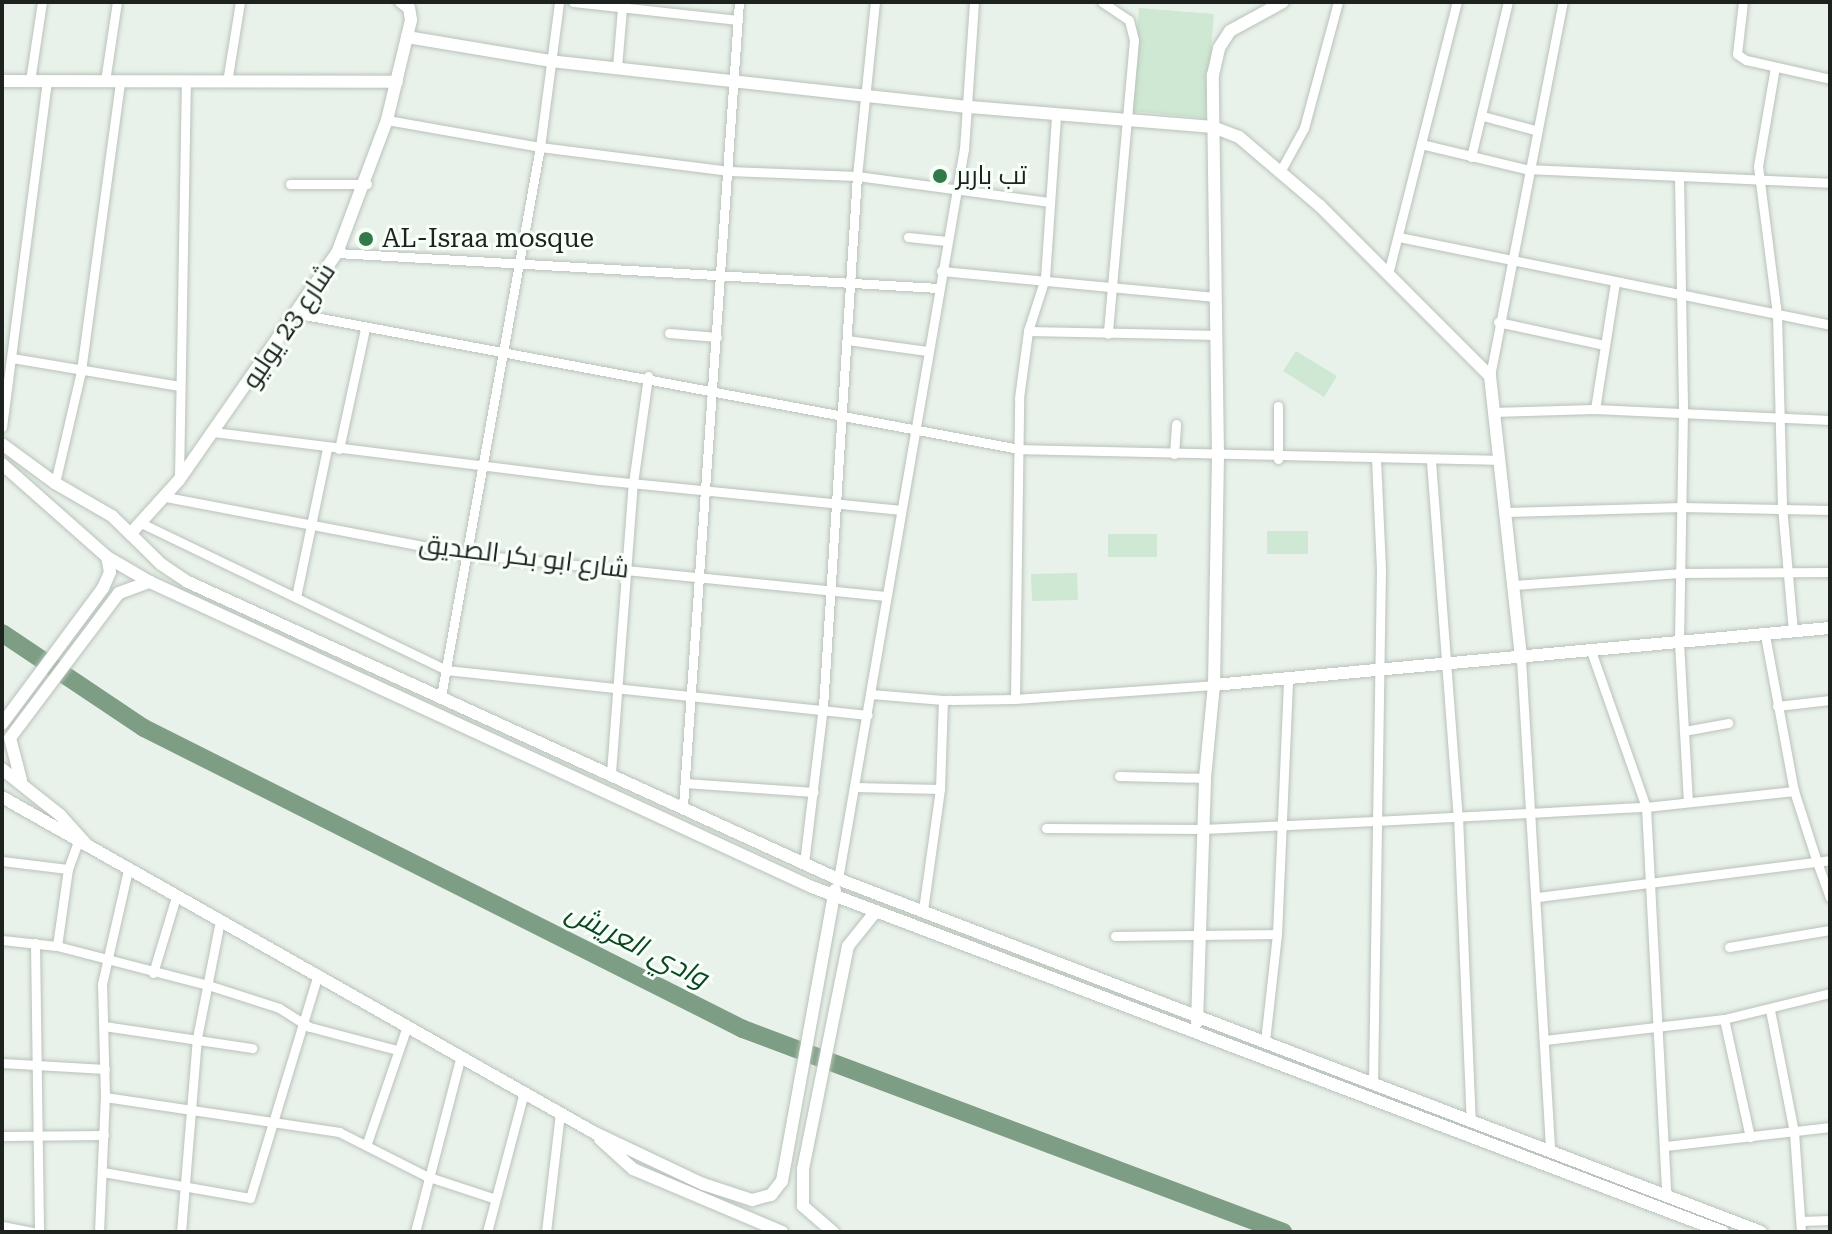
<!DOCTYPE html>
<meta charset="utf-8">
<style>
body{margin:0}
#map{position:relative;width:1832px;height:1234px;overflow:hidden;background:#e9f2ea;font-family:"Roboto Serif",Cairo,serif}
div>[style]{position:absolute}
.green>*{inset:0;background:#cee8d3}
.river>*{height:18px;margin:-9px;padding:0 9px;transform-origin:9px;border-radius:9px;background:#7d9e84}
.roads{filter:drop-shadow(0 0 2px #b9c2ba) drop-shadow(0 0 2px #b9c2ba)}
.street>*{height:9px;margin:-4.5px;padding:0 4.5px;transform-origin:4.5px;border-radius:4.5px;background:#fff}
.secondary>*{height:12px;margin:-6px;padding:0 6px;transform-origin:6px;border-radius:6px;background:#fff}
.dots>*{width:22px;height:22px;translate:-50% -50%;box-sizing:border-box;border:4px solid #f7fff9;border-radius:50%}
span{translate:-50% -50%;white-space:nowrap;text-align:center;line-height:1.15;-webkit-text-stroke:6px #f7fff9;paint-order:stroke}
.poi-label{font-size:26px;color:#1e221f}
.left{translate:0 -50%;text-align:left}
.street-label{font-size:26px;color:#1e221f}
.water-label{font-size:28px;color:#0d4521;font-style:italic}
.frame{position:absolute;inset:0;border:4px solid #1e221f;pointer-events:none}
</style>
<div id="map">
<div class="green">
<div style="clip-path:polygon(1139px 8px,1214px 14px,1205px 118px,1130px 111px)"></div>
<div style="clip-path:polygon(1296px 351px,1337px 376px,1324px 397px,1283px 371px)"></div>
<div style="clip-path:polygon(1267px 531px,1308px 531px,1308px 554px,1267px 554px)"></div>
<div style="clip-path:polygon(1108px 534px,1157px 534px,1157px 557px,1108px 557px)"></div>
<div style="clip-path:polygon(1077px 573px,1078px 600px,1032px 601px,1031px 574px)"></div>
</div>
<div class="river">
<div style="left:2px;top:633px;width:171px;rotate:33.8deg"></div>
<div style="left:144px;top:728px;width:670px;rotate:26.68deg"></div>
<div style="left:743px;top:1029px;width:577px;rotate:20.6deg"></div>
</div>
<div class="roads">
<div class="street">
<div style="left:573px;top:2px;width:166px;rotate:6.2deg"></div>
<div style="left:1102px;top:2px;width:32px;rotate:34deg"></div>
<div style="left:1129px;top:20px;width:21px;rotate:76deg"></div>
<div style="left:1134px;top:40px;width:295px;rotate:95.1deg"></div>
<div style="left:1743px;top:2px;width:52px;rotate:96.6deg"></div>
<div style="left:1737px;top:54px;width:11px;rotate:34deg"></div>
<div style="left:1746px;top:60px;width:86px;rotate:12.7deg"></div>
<div style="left:617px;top:67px;width:58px;rotate:-85.1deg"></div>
<div style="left:1775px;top:67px;width:100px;rotate:99.7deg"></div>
<div style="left:1758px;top:166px;width:150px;rotate:82.7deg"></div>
<div style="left:1777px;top:315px;width:191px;rotate:88.5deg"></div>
<div style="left:1782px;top:506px;width:126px;rotate:85deg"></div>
<div style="left:30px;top:81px;width:80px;rotate:-81.4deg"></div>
<div style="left:105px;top:81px;width:80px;rotate:-81.4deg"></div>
<div style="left:227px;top:82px;width:81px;rotate:-80.8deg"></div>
<div style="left:1483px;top:116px;width:54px;rotate:15.1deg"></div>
<div style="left:387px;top:120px;width:155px;rotate:10deg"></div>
<div style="left:540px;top:147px;width:191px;rotate:7.2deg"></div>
<div style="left:729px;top:171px;width:128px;rotate:2.2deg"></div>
<div style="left:857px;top:176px;width:195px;rotate:7.7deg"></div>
<div style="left:1421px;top:144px;width:108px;rotate:13.4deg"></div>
<div style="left:1526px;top:169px;width:304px;rotate:2.6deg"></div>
<div style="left:1471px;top:157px;width:159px;rotate:-76.6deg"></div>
<div style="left:1281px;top:170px;width:48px;rotate:-61.3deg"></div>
<div style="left:1304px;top:128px;width:131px;rotate:-74.9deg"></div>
<div style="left:1679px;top:176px;width:236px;rotate:89deg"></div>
<div style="left:1683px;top:412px;width:230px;rotate:91deg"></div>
<div style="left:1679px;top:642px;width:159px;rotate:86.8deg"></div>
<div style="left:290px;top:184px;width:77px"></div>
<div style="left:908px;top:237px;width:39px;rotate:6deg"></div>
<div style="left:1399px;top:237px;width:440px;rotate:11.5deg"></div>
<div style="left:337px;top:253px;width:602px;rotate:3.33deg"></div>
<div style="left:941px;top:271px;width:276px;rotate:5.4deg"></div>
<div style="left:1388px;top:274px;width:281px;rotate:-75.8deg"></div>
<div style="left:299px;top:314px;width:733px;rotate:10.62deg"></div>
<div style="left:1019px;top:449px;width:481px;rotate:1.3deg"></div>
<div style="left:1498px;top:322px;width:108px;rotate:12.2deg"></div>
<div style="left:1028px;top:331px;width:189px;rotate:1.2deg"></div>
<div style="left:669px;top:333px;width:48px;rotate:4.8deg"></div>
<div style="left:847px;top:340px;width:81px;rotate:7.8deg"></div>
<div style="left:12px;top:358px;width:170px;rotate:9.5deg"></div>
<div style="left:1490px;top:376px;width:381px;rotate:-79deg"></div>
<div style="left:1278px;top:406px;width:53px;rotate:90deg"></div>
<div style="left:1595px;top:409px;width:128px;rotate:-81deg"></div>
<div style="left:1492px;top:412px;width:103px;rotate:-1.7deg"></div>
<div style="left:1595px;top:409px;width:235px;rotate:2.7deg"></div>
<div style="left:2px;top:427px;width:349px;rotate:-82.6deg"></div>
<div style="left:214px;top:432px;width:389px;rotate:7.1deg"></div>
<div style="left:600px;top:480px;width:301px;rotate:5.7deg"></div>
<div style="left:339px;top:449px;width:123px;rotate:-77.8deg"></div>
<div style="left:1174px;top:454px;width:30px;rotate:-86deg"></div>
<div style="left:1431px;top:461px;width:356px;rotate:85.7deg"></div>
<div style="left:1458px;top:816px;width:304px;rotate:87.6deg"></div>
<div style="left:179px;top:478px;width:397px;rotate:-89deg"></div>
<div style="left:55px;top:483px;width:115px;rotate:-76.9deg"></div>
<div style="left:81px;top:371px;width:293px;rotate:-82.3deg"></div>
<div style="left:166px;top:497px;width:304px;rotate:10.8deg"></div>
<div style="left:465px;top:554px;width:423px;rotate:5.7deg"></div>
<div style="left:1507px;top:512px;width:175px;rotate:-1.6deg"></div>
<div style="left:1682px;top:507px;width:148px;rotate:1.2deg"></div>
<div style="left:141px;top:523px;width:339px;rotate:25.7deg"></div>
<div style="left:446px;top:670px;width:424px;rotate:6.1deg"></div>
<div style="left:1514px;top:585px;width:166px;rotate:-4.1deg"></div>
<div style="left:1680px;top:573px;width:150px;rotate:-0.4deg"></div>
<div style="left:296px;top:597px;width:152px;rotate:-78.2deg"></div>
<div style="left:1765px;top:635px;width:159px;rotate:79.5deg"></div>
<div style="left:1794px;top:791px;width:75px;rotate:72.1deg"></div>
<div style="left:1817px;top:862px;width:13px;rotate:-9deg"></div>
<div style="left:1591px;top:651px;width:165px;rotate:70.6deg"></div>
<div style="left:1646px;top:807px;width:389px;rotate:87deg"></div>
<div style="left:1521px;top:659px;width:493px;rotate:86.6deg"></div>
<div style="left:871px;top:694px;width:72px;rotate:4.8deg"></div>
<div style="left:943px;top:700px;width:72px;rotate:-0.8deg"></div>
<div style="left:1015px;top:699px;width:199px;rotate:-4deg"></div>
<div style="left:441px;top:696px;width:558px;rotate:-79.78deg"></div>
<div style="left:540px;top:147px;width:146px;rotate:-82.5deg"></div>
<div style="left:1015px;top:699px;width:301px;rotate:-89.2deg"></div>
<div style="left:1019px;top:398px;width:68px;rotate:-82.3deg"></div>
<div style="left:1028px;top:331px;width:56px;rotate:-72.2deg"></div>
<div style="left:1045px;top:278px;width:163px;rotate:-86.1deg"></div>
<div style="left:1777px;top:706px;width:53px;rotate:-6.5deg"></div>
<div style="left:1684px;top:731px;width:45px;rotate:-10.3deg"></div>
<div style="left:611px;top:773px;width:291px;rotate:-85.7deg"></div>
<div style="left:633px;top:483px;width:108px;rotate:-82deg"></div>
<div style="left:1119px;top:776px;width:86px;rotate:1.3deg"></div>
<div style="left:685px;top:783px;width:129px;rotate:4deg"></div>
<div style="left:854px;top:787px;width:86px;rotate:1.3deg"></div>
<div style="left:683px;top:806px;width:806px;rotate:-86.02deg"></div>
<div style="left:1046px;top:828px;width:157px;rotate:0.4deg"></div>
<div style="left:1203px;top:829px;width:172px;rotate:-2.7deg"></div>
<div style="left:1375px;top:821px;width:271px;rotate:-3deg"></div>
<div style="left:1646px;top:807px;width:149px;rotate:-6.2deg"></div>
<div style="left:2px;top:861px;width:66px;rotate:6.9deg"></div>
<div style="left:804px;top:863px;width:157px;rotate:-83.1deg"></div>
<div style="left:823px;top:707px;width:532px;rotate:-86.34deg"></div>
<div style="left:857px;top:176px;width:175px;rotate:-84.1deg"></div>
<div style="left:838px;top:879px;width:741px;rotate:-80.21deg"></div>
<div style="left:964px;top:149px;width:147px;rotate:-86.1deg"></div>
<div style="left:1538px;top:897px;width:281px;rotate:-7.2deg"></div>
<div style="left:1817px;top:862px;width:38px;rotate:70deg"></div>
<div style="left:923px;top:910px;width:122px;rotate:-82deg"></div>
<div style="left:940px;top:789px;width:89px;rotate:-88.1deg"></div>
<div style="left:1115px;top:936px;width:162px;rotate:-0.7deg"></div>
<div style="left:2px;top:940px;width:55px;rotate:6.2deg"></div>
<div style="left:57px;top:946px;width:156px;rotate:14.5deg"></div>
<div style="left:208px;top:985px;width:75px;rotate:17.9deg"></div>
<div style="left:279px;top:1008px;width:36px;rotate:32deg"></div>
<div style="left:310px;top:1027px;width:90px;rotate:14.8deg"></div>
<div style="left:35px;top:943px;width:289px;rotate:89.2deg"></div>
<div style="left:57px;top:946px;width:78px;rotate:-81.9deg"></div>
<div style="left:68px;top:869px;width:35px;rotate:-70deg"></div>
<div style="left:1729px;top:947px;width:102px;rotate:-9.6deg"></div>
<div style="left:153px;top:973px;width:79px;rotate:-73.2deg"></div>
<div style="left:1770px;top:1010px;width:124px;rotate:78.9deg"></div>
<div style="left:1794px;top:1132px;width:100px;rotate:86deg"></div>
<div style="left:1724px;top:1019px;width:121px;rotate:77.6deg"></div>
<div style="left:104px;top:1026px;width:150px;rotate:8.5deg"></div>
<div style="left:1545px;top:1040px;width:180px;rotate:-6.7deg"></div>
<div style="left:1724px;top:1019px;width:109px;rotate:-13.8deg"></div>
<div style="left:1265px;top:1041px;width:108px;rotate:-83.6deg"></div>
<div style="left:1277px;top:934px;width:255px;rotate:-87.5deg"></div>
<div style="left:2px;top:1063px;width:103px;rotate:3.3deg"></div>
<div style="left:1373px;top:1083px;width:514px;rotate:-89.11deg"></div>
<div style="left:1381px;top:569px;width:109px;rotate:-92.6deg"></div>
<div style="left:105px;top:1097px;width:237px;rotate:8.5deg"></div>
<div style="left:339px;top:1132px;width:97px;rotate:26.8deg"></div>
<div style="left:426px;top:1176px;width:71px;rotate:18.2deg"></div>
<div style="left:2px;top:1136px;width:102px;rotate:-0.6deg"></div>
<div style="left:367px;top:1143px;width:124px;rotate:-71.1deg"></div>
<div style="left:1666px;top:1146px;width:165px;rotate:-6.6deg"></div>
<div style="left:103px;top:1172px;width:149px;rotate:10deg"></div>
<div style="left:250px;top:1198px;width:234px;rotate:-73.1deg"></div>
<div style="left:1801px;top:1221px;width:29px;rotate:-2deg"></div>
<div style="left:2px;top:1226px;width:32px;rotate:11deg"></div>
<div style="left:99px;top:1232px;width:135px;rotate:-87.5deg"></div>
<div style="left:105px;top:1097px;width:113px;rotate:-91.5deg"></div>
<div style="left:102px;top:984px;width:117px;rotate:-77.2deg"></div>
<div style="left:181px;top:1232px;width:195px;rotate:-85.3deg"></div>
<div style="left:197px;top:1038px;width:119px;rotate:-78.9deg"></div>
<div style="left:415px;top:1232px;width:182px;rotate:-75.4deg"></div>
<div style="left:487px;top:1232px;width:145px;rotate:-75.2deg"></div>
<div style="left:546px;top:1232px;width:120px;rotate:-83.3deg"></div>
</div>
<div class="secondary">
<div style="left:407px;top:37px;width:145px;rotate:9.5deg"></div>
<div style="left:550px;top:61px;width:423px;rotate:6.3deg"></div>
<div style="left:970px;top:107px;width:244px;rotate:4.7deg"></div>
<div style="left:1213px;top:127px;width:28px;rotate:21deg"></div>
<div style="left:1239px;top:137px;width:106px;rotate:40.4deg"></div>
<div style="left:1320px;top:206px;width:240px;rotate:45deg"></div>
<div style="left:1490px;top:376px;width:285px;rotate:83.7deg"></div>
<div style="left:2px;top:81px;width:395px;rotate:0.1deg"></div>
<div style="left:2px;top:444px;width:66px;rotate:36.3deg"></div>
<div style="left:55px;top:483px;width:66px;rotate:30.1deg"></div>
<div style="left:112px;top:516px;width:69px;rotate:44.4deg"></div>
<div style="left:161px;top:564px;width:32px;rotate:34deg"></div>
<div style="left:188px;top:582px;width:715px;rotate:24.56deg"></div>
<div style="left:838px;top:879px;width:988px;rotate:20.93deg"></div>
<div style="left:2px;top:464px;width:140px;rotate:41.5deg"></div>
<div style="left:107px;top:557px;width:50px;rotate:30.2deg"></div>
<div style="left:150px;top:582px;width:729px;rotate:24.74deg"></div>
<div style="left:812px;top:887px;width:974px;rotate:20.74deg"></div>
<div style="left:132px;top:532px;width:70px;rotate:-47.9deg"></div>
<div style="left:179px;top:480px;width:277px;rotate:-55.2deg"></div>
<div style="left:337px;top:253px;width:142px;rotate:-69.4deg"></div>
<div style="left:387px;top:120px;width:103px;rotate:-76.5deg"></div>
<div style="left:411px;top:20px;width:12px;rotate:-99deg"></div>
<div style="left:409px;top:8px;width:10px;rotate:-143deg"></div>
<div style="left:1214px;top:685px;width:619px;rotate:-5.29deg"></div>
<div style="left:2px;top:724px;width:169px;rotate:-53.4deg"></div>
<div style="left:103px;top:588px;width:17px;rotate:-66deg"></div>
<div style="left:110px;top:572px;width:15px;rotate:-101deg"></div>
<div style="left:2px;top:769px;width:74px;rotate:38.4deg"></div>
<div style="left:60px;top:815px;width:40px;rotate:48deg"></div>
<div style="left:21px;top:780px;width:43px;rotate:-104.7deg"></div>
<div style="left:10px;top:738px;width:181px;rotate:-53.1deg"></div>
<div style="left:119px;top:593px;width:33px;rotate:-20deg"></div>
<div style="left:2px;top:797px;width:682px;rotate:29.54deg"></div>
<div style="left:595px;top:1133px;width:119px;rotate:25.3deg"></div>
<div style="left:703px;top:1184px;width:52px;rotate:18.1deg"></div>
<div style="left:752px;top:1200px;width:20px;rotate:-15deg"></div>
<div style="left:771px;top:1195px;width:18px;rotate:-52deg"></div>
<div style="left:782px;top:1181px;width:296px;rotate:-79.7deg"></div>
<div style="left:1197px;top:1022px;width:244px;rotate:-88.1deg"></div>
<div style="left:1205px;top:778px;width:93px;rotate:-84.5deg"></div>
<div style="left:1214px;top:685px;width:229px;rotate:-89deg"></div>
<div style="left:1218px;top:456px;width:381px;rotate:-90.8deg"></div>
<div style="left:1213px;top:75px;width:28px;rotate:-77deg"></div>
<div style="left:1219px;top:48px;width:20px;rotate:-57deg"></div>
<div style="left:1230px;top:31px;width:60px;rotate:-28.7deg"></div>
<div style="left:600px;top:1139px;width:45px;rotate:42.3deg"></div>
<div style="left:633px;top:1169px;width:162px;rotate:22.9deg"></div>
<div style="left:833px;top:1232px;width:40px;rotate:-139deg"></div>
<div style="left:803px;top:1206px;width:37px;rotate:-90deg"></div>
<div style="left:803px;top:1169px;width:227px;rotate:-78.6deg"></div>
<div style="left:848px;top:946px;width:45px;rotate:-51.3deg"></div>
</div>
</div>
<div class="dots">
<div style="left:940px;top:176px;background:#327b48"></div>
<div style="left:366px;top:239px;background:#327b48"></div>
</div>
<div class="poi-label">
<span class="left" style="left:956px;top:176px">تب باربر</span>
<span class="left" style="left:382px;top:239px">AL-Israa mosque</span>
</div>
<div class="street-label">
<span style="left:289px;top:326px;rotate:-56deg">شارع 23 يوليو</span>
<span style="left:524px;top:557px;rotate:7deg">شارع ابو بكر الصديق</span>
</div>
<div class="water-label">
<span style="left:637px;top:945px;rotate:27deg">وادي العريش</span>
</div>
<div class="frame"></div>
</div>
